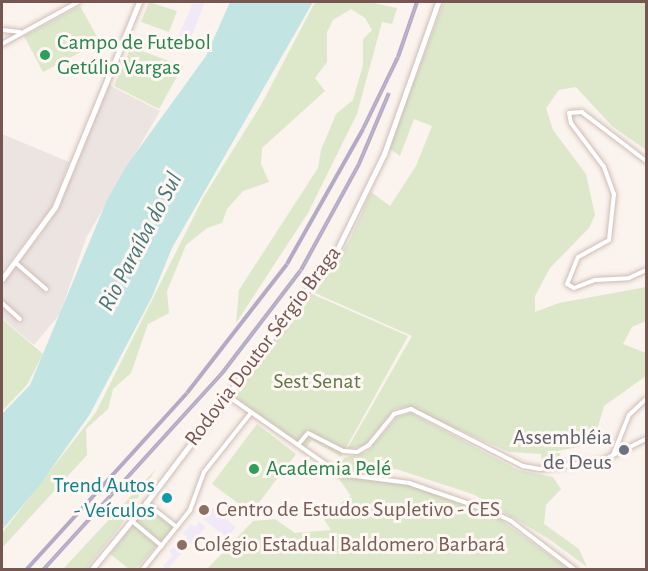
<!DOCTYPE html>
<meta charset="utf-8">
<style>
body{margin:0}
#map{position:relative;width:648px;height:571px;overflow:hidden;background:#fbf3ed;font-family:"Alegreya Sans",sans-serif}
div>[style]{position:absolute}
.industrial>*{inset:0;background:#ece4e1}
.education>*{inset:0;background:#efe9f8}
.green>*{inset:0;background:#dde8cb}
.water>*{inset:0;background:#c2e4e2}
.roads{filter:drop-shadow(0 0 2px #cfbbb5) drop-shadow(0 0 2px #cfbbb5)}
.minor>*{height:4px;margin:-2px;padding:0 2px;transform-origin:2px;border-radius:2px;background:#fff}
.secondary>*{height:5px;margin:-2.5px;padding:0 2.5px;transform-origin:2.5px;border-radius:2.5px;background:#fff}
.rail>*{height:4px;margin-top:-2px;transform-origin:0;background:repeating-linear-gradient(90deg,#fef7f3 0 4.5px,#b3aac5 0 9px);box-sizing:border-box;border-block:2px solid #b3aac5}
.dots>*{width:16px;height:16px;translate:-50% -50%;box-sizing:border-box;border:3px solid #fef7f3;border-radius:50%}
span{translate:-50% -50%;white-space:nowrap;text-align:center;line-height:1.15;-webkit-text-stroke:6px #fef7f3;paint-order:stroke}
.leisure-label{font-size:22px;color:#27864d}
.left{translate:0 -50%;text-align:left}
.street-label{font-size:22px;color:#755651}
.park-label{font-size:22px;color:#61794a}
.worship-label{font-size:22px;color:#5b616d}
.right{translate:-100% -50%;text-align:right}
.culture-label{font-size:22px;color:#0d838f}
.education-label{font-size:22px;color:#785e54}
.water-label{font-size:24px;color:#457876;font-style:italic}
.frame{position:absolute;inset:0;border:3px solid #755651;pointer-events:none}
</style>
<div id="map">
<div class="industrial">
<div style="clip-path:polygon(109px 85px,160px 111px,86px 238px,60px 314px,34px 345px,2px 318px,2px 281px,41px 235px,59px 207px)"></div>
<div style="clip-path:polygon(2px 134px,69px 162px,51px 209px,2px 271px)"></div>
</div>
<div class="education">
<div style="clip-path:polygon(193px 2px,205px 2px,190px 40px,179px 36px)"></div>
<div style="clip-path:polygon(210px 506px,236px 527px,227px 538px,201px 517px)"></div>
<div style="clip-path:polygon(199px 522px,206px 527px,167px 569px,163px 566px,173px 555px,169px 551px,187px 537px,183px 533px,191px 524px,195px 527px)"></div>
</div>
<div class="green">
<div style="clip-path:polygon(149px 2px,177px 11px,169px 32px,141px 22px)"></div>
<div style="clip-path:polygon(315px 2px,369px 2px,397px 8px,392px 24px,382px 22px,357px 114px,308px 213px,236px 323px,239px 290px,318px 168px,321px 150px,336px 114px,353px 100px,363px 65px,363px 39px,372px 30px,365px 18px,351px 9px,333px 20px,327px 32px,327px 62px,315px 78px,325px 91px,262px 148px,261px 164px,269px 182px,243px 191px,227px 209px,222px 223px,207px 228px,186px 245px,167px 291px,169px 313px,148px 324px,131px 373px,113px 389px,108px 409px,86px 429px,87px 455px,2px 548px,2px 533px,96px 412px,203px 198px,261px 105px)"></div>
<div style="clip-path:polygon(444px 2px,646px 2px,646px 150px,612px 126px,576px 87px,559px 90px,546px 108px,553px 130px,586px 174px,595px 215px,589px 228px,550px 268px,535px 296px,535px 312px,559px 303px,646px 287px,646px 321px,632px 327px,623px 344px,646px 353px,646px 376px,604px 406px,593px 444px,548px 453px,560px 453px,561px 466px,542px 467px,541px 454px,509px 452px,407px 407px,395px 409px,364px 446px,347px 449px,412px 336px,315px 293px,349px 241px,371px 192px,390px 206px,416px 166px,432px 126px,414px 119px,400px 156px,389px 148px)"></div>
<div style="clip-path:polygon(80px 6px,100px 42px,43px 72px,24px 36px)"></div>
<div style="clip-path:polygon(131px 47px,183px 66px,159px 109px,114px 86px)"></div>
<div style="clip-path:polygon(312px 294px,408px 336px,341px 457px,312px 440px,306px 448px,234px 397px)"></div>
<div style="clip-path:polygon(2px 319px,43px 354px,27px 385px,2px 411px)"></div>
<div style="clip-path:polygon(411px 413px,518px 470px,553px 477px,561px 489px,546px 505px,544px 524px,579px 549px,587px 567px,549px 539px,475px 495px,396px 469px,352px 470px,340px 465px,344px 458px,367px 452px,397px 417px)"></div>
<div style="clip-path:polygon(257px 424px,296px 454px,251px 513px,212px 484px)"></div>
<div style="clip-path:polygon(156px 469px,119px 528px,86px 569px,63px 569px)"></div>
<div style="clip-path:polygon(337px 476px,410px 485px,493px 514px,568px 569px,206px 570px,253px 521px,275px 519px,295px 533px,331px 530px,322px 516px,351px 496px)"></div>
<div style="clip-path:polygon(148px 507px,174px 527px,161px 542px,135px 521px)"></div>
<div style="clip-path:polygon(133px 525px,157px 545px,136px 569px,129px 569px,110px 554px)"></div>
</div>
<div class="water">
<div style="clip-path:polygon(230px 2px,313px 2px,172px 248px,152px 297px,90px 414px,40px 485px,2px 530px,2px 414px,30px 385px,107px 200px,127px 165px,206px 56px)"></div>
</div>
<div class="roads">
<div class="minor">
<div style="left:2px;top:30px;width:18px;rotate:6deg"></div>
<div style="left:2px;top:44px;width:87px;rotate:-28.9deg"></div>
<div style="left:646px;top:161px;width:81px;rotate:-142.6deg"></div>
<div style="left:582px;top:112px;width:13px;rotate:176deg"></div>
<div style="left:569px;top:113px;width:10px;rotate:79deg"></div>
<div style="left:571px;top:123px;width:55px;rotate:53.1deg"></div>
<div style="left:604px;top:167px;width:29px;rotate:70deg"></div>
<div style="left:614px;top:194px;width:46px;rotate:96.2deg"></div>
<div style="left:609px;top:240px;width:35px;rotate:151deg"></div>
<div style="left:578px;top:257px;width:29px;rotate:112deg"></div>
<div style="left:567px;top:284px;width:8px;rotate:30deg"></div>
<div style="left:574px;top:288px;width:22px;rotate:-21deg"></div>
<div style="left:595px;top:280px;width:34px;rotate:-3deg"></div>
<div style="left:629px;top:278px;width:19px;rotate:-25deg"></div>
<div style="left:16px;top:263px;width:40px;rotate:41deg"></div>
<div style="left:2px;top:303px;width:24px;rotate:42deg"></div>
<div style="left:228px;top:396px;width:136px;rotate:34.9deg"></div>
<div style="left:340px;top:474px;width:70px;rotate:7.4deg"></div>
<div style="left:409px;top:483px;width:86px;rotate:19.1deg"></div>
<div style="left:490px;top:511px;width:23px;rotate:25deg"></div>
<div style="left:511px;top:521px;width:81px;rotate:37.4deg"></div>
<div style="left:308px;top:433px;width:39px;rotate:27deg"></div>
<div style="left:343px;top:451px;width:14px;rotate:4deg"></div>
<div style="left:357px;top:452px;width:14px;rotate:-30deg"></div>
<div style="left:369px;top:445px;width:40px;rotate:-51deg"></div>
<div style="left:394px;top:414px;width:18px;rotate:-16deg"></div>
<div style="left:411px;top:409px;width:126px;rotate:27deg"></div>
<div style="left:523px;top:466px;width:17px;rotate:10deg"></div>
<div style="left:540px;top:469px;width:62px;rotate:-7.5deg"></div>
<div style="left:601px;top:461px;width:50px;rotate:-26.1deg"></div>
<div style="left:298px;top:445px;width:13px;rotate:-51deg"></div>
<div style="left:613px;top:455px;width:43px;rotate:-68.2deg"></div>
<div style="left:629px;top:415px;width:23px;rotate:-43deg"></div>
<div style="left:146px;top:503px;width:39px;rotate:38deg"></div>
<div style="left:132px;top:521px;width:39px;rotate:40deg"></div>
<div style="left:142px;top:570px;width:77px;rotate:-51.3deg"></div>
<div style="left:190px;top:510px;width:40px;rotate:-69.8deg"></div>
<div style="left:204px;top:472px;width:74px;rotate:-51.6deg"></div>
</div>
<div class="secondary">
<div style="left:2px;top:279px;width:89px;rotate:-53.6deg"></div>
<div style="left:55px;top:207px;width:222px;rotate:-67.7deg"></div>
<div style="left:91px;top:570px;width:87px;rotate:-50.6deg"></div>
<div style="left:146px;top:503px;width:317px;rotate:-52.9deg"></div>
<div style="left:337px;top:250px;width:107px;rotate:-63.9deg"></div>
<div style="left:384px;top:154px;width:161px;rotate:-70.4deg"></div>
</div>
</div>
<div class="rail">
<div style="left:26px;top:570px;width:239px;rotate:-47.7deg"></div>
<div style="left:187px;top:393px;width:163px;rotate:-52.2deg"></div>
<div style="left:287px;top:264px;width:155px;rotate:-60.6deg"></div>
<div style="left:363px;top:129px;width:80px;rotate:-64.1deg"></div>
<div style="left:398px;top:57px;width:58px;rotate:-70.9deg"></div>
<div style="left:43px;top:570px;width:268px;rotate:-47.7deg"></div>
<div style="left:223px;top:372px;width:128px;rotate:-52.6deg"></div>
<div style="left:301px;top:270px;width:121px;rotate:-61.3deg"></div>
<div style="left:359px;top:164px;width:77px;rotate:-67.1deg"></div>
</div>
<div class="dots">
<div style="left:45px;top:55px;background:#2e9e5b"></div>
<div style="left:624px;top:450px;background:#6b7280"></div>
<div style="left:254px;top:469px;background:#2e9e5b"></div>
<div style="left:167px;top:498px;background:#0f9aa8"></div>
<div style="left:204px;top:510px;background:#8d6e63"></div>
<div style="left:182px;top:545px;background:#8d6e63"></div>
</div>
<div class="leisure-label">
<span class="left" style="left:57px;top:55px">Campo de Futebol<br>Getúlio Vargas</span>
<span class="left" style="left:266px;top:469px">Academia Pelé</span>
</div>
<div class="street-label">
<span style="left:263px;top:346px;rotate:-53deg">Rodovia Doutor Sérgio Braga</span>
</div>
<div class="park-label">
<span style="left:317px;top:382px">Sest Senat</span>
</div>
<div class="worship-label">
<span class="right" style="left:612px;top:450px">Assembléia<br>de Deus</span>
</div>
<div class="culture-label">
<span class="right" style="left:155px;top:498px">Trend Autos<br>- Veículos</span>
</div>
<div class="education-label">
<span class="left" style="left:216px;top:510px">Centro de Estudos Supletivo - CES</span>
<span class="left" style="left:194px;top:545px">Colégio Estadual Baldomero Barbará</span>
</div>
<div class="water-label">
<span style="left:141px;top:242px;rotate:-62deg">Rio Paraíba do Sul</span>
</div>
<div class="frame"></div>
</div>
